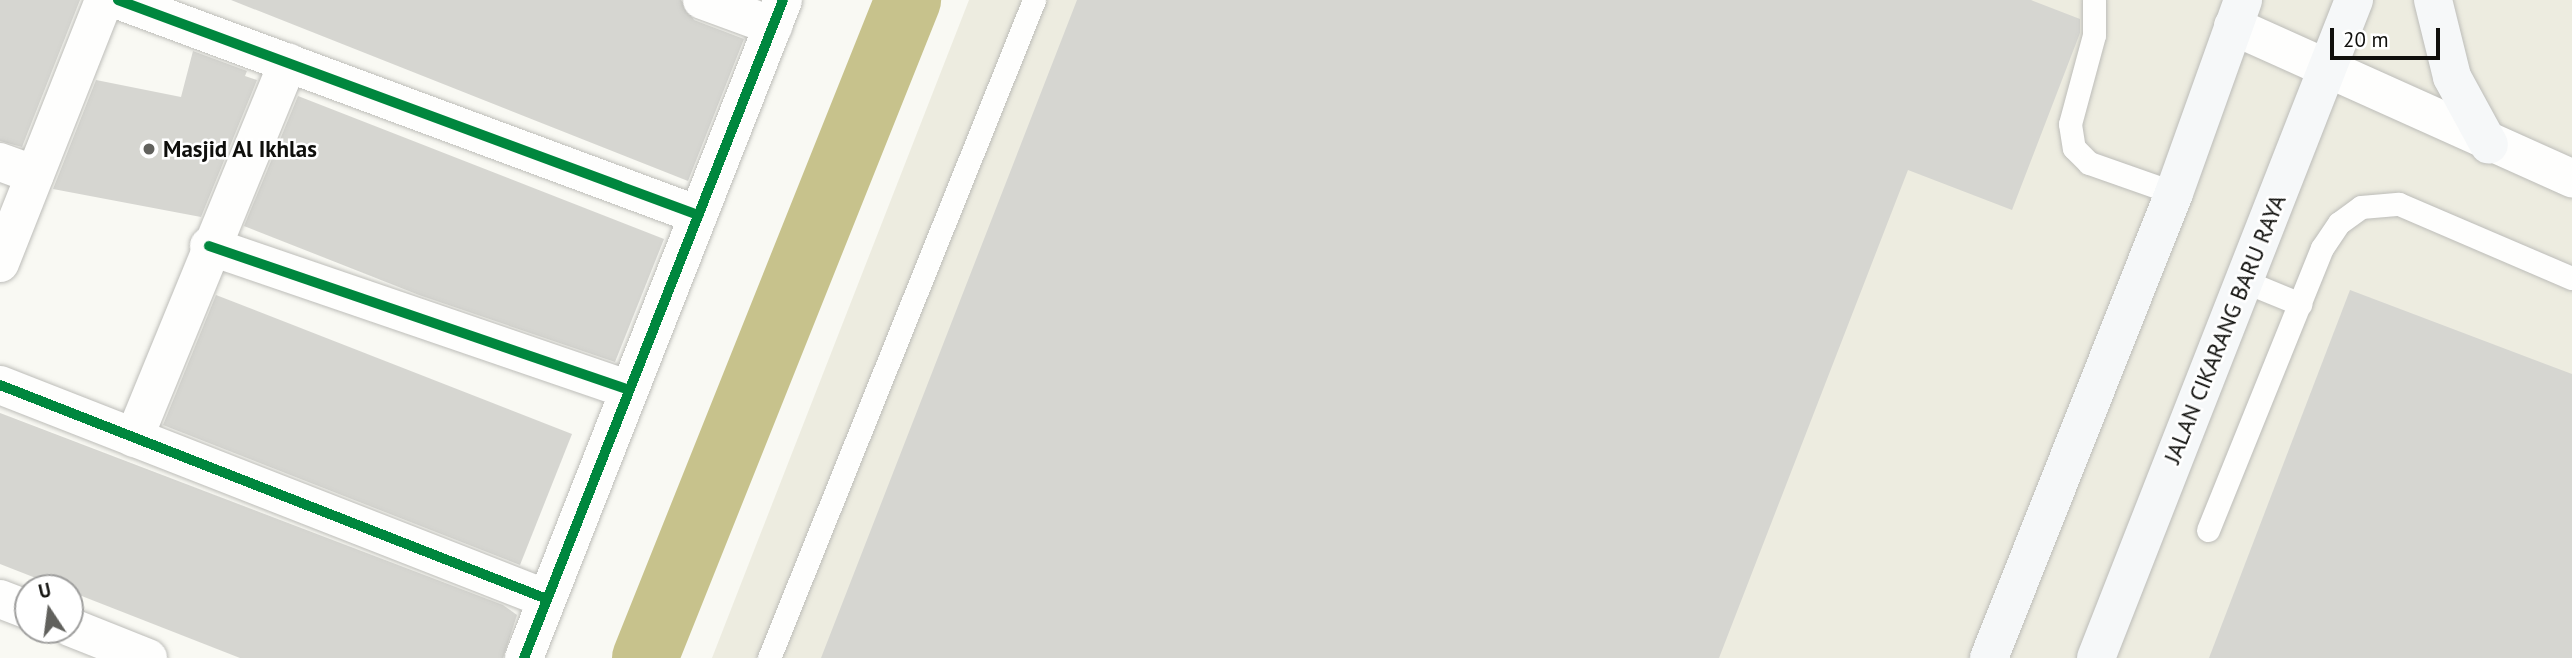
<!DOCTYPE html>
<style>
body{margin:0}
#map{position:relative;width:2572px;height:658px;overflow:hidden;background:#f9f9f3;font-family:"PT Sans",sans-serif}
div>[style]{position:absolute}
.built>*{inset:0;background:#edece0}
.river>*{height:66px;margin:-33px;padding:0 33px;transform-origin:33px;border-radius:33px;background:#c7c28c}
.building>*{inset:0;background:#d6d6d1}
.roads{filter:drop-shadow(0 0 2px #bdbdb9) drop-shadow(0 0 2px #bdbdb9)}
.lane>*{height:23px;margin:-11.5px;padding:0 11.5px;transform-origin:11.5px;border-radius:11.5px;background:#fefefd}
.street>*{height:38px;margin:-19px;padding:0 19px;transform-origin:19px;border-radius:19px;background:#fefefd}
.secondary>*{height:38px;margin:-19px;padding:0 19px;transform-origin:19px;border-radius:19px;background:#f6f8f9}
.cycleway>*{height:10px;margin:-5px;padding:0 5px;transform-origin:5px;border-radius:5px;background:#00873e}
.dots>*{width:19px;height:19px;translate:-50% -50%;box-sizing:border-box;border:4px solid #fff;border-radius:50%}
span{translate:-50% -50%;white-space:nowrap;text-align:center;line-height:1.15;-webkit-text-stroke:5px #fff;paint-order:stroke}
.poi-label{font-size:23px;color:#0f0f0c;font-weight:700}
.left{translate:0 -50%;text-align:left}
.street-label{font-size:23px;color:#0f0f0c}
.north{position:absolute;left:14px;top:574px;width:70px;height:70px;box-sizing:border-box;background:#fff;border:2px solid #9f9f9e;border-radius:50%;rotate:347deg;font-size:19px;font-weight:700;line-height:28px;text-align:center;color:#0f0f0c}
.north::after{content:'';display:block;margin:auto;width:24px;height:32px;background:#61615d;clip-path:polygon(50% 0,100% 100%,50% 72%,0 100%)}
.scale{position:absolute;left:2330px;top:28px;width:110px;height:32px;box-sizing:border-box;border:4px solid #0f0f0c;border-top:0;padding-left:9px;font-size:21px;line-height:24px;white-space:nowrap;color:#0f0f0c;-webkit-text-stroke:5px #fff;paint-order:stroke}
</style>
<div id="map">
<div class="built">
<div style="clip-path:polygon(969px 0,2572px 0,2572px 658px,712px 658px)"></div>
</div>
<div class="river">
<div style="left:645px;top:658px;width:709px;rotate:-68.21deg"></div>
</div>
<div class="building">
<div style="clip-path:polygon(0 0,80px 0,22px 147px,0 141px)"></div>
<div style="clip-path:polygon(231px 0,681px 0,694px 20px,744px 39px,688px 181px)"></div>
<div style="clip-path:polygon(1077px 0,2031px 0,2080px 19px,2080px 33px,2012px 210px,1908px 170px,1719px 658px,821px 658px)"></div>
<div style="clip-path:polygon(193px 51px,247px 71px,245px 76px,257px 80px,201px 217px,53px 189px,96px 80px,181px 97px)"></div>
<div style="clip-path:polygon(298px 96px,664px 239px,615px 362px,419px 295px,244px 226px)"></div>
<div style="clip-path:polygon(2350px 290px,2572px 374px,2572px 658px,2209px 658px)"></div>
<div style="clip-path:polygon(216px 295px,572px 434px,520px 565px,163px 425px)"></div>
<div style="clip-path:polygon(0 413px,503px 605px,517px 615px,503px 658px,240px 658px,0 564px)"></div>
</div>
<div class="roads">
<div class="lane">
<div style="left:2094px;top:0;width:35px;rotate:90deg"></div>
<div style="left:2094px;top:35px;width:92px;rotate:105.1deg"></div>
<div style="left:2070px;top:124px;width:24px;rotate:81deg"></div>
<div style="left:2074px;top:148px;width:21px;rotate:45deg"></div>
<div style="left:2089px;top:163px;width:90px;rotate:19.4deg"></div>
<div style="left:2244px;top:281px;width:61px;rotate:22.3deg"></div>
<div style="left:2208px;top:530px;width:304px;rotate:-68deg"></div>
<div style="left:2322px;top:248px;width:30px;rotate:-56deg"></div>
<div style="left:2339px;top:223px;width:27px;rotate:-36deg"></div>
<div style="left:2361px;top:207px;width:38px;rotate:-5deg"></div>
<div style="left:2399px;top:204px;width:188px;rotate:23.2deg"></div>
<div style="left:769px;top:658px;width:709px;rotate:-68.06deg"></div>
</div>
<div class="street">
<div style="left:118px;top:0;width:619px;rotate:20.34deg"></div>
<div style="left:702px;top:0;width:76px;rotate:20.1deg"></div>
<div style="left:2233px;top:26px;width:372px;rotate:24.2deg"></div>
<div style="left:0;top:162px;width:37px;rotate:20deg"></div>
<div style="left:209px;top:246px;width:444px;rotate:18.9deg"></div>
<div style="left:0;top:263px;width:283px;rotate:-68.4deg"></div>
<div style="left:0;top:385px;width:587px;rotate:21.37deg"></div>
<div style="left:134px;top:438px;width:406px;rotate:-67.7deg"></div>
<div style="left:0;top:599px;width:30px;rotate:21deg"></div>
<div style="left:70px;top:627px;width:84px;rotate:21.7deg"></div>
<div style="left:524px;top:658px;width:707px;rotate:-68.51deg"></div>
</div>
<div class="secondary">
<div style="left:2433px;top:0;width:79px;rotate:76.1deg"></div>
<div style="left:2452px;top:77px;width:77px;rotate:61.4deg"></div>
<div style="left:1989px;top:658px;width:500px;rotate:-68.3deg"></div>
<div style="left:2174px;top:193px;width:205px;rotate:-70.3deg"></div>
<div style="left:2096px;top:658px;width:707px;rotate:-68.59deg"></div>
</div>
</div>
<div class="cycleway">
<div style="left:118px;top:0;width:619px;rotate:20.34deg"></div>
<div style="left:209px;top:246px;width:444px;rotate:18.9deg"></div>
<div style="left:0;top:385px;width:587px;rotate:21.37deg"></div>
<div style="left:524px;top:658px;width:707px;rotate:-68.51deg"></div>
</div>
<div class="dots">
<div style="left:149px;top:149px;background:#61615d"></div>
</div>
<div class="poi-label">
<span class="left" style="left:163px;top:149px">Masjid Al Ikhlas</span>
</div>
<div class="street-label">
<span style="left:2225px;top:329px;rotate:-68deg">JALAN CIKARANG BARU RAYA</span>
</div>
<div class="north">U</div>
<div class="scale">20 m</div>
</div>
